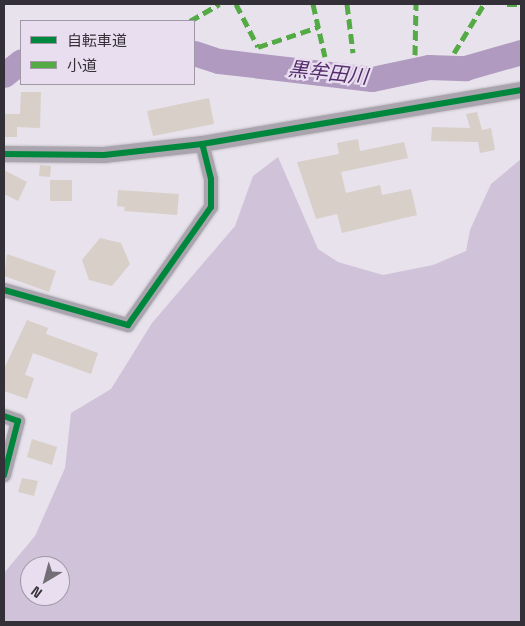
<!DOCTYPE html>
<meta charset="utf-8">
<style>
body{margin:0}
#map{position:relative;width:525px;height:626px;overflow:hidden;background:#e7e2eb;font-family:"Space Grotesk","Noto Sans JP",sans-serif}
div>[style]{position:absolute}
.green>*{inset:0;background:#d0c3d9}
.river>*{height:25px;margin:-12.5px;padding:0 12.5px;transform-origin:12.5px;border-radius:12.5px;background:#b09ac0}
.building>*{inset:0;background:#d8cfc8}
.roads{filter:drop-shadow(0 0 1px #c3bfc6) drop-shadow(0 0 1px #c3bfc6)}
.minor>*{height:14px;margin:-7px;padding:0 7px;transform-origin:7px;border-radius:7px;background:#a9a4ad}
.tertiary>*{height:16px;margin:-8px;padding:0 8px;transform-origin:8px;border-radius:8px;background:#a9a4ad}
.quiet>*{height:5px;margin-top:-2.5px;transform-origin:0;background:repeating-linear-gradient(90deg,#54ab45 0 10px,transparent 0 15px)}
.cycleway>*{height:6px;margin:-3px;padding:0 3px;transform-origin:3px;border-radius:3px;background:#00873e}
span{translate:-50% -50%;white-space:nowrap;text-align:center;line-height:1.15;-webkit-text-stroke:4.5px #e8deef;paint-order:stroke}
.water-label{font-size:20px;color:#552d6c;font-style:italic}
.frame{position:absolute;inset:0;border:5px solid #343037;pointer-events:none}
.legend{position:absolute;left:20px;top:20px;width:175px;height:65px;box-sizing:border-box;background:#e8deef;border:1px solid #a098a5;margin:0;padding:6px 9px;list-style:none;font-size:15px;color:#343037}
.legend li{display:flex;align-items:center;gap:10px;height:25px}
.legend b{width:25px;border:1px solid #a098a5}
.north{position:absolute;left:20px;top:556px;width:50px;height:50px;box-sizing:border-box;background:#e8deef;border:1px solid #a098a5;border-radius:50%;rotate:217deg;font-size:14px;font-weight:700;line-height:20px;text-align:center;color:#343037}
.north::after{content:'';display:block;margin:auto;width:18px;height:22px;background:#736e76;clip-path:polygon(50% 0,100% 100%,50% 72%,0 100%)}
</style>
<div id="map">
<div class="green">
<div style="clip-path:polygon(evenodd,278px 157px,318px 249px,338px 262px,383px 275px,433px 265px,466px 251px,470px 230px,491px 184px,521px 159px,521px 622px,4px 622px,4px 573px,35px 536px,65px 468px,71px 413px,111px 389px,152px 323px,235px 226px,253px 176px,278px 157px,30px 566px,60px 566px,60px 596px,30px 596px,30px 566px)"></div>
</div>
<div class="river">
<div style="left:194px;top:53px;width:26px;rotate:18deg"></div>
<div style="left:219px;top:61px;width:154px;rotate:6.7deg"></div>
<div style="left:372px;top:79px;width:58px;rotate:-11.9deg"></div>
<div style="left:429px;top:67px;width:36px;rotate:2deg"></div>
<div style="left:465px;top:68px;width:58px;rotate:-15.9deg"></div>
<div style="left:4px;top:75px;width:22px;rotate:-39deg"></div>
</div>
<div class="building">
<div style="clip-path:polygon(21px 92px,41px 92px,40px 128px,17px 127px,17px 137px,4px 137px,4px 114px,20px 114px)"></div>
<div style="clip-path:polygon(209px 98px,214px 124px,153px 136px,147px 111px)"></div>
<div style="clip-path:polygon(477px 112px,482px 130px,491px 128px,495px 150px,480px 153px,478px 142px,431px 141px,432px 127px,470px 128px,466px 114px)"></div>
<div style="clip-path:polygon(358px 139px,360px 151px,404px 142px,408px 158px,341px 172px,346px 193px,380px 185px,382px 195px,411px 189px,417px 215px,342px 233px,337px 214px,316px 219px,297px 162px,339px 154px,337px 143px)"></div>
<div style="clip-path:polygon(40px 165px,51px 166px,50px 177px,39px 176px)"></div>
<div style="clip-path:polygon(4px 170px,27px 182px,18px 201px,4px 194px)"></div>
<div style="clip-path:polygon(50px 180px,72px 180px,72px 201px,50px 201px)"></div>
<div style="clip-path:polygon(118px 190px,179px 194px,177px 215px,124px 211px,125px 207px,117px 206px)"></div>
<div style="clip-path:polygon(100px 238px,121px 243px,130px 264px,112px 286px,89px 280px,82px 260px)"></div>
<div style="clip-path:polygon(7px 254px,56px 271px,49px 292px,4px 276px)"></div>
<div style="clip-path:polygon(27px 320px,48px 328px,46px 334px,98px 353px,91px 374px,33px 353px,25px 375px,34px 378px,27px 399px,4px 391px,4px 369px)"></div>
<div style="clip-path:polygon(32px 439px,57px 447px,52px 465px,27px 457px)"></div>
<div style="clip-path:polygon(22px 478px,38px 481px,34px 496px,18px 492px)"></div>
</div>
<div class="roads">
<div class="minor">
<div style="left:4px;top:290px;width:129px;rotate:15.8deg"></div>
<div style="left:128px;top:325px;width:144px;rotate:-54.9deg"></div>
<div style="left:211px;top:207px;width:28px;rotate:-90deg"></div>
<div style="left:211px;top:179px;width:36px;rotate:-104deg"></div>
<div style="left:4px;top:416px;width:15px;rotate:20deg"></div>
<div style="left:18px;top:421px;width:56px;rotate:104.5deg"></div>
</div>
<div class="tertiary">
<div style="left:4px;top:154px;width:100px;rotate:0.6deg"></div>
<div style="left:104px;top:155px;width:99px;rotate:-6.4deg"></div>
<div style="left:202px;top:144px;width:324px;rotate:-9.6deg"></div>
</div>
</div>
<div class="quiet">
<div style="left:236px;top:4px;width:48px;rotate:62.9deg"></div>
<div style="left:258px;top:47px;width:63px;rotate:-18.4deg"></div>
<div style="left:313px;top:4px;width:54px;rotate:77.2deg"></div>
<div style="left:347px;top:4px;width:49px;rotate:83deg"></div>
<div style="left:507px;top:4px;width:14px"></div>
<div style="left:190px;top:21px;width:34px;rotate:-30deg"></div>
<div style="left:454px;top:53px;width:57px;rotate:-58.5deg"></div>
<div style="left:415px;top:55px;width:51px;rotate:-88.9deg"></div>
</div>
<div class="cycleway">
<div style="left:4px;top:154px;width:100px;rotate:0.6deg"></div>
<div style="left:104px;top:155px;width:99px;rotate:-6.4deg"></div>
<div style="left:202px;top:144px;width:324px;rotate:-9.6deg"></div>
<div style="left:4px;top:290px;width:129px;rotate:15.8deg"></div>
<div style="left:128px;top:325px;width:144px;rotate:-54.9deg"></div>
<div style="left:211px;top:207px;width:28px;rotate:-90deg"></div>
<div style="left:211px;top:179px;width:36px;rotate:-104deg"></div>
<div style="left:4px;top:416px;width:15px;rotate:20deg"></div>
<div style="left:18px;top:421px;width:56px;rotate:104.5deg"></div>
</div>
<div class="water-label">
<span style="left:328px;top:73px;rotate:6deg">黒牟田川</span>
</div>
<div class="frame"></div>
<ul class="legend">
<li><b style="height:6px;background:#00873e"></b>自転車道</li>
<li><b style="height:6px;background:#54ab45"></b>小道</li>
</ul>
<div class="north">N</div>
</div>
